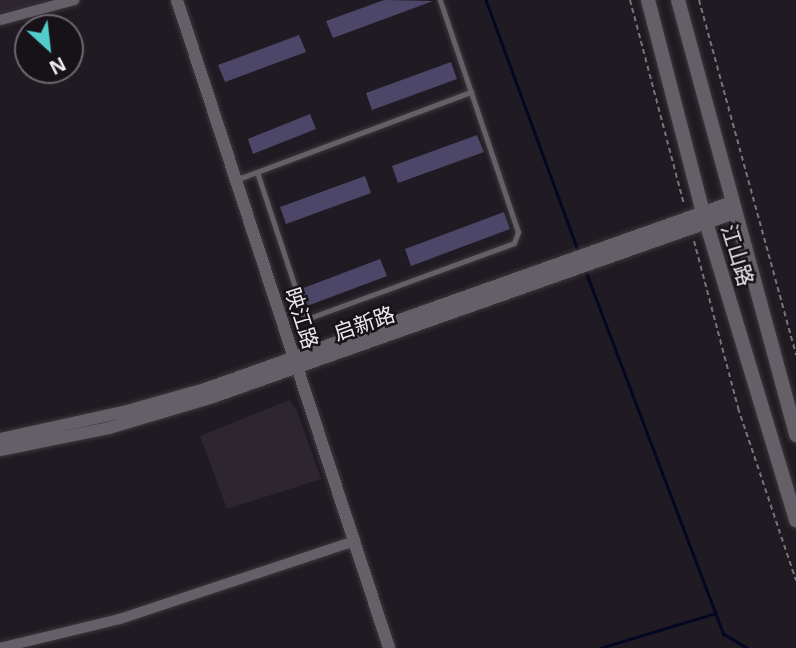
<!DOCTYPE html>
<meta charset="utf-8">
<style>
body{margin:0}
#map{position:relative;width:796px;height:648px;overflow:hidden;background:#201b22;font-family:"Noto Sans","Noto Sans SC",sans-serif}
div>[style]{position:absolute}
.built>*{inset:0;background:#2d2530}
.stream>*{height:2.5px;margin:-1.25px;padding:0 1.25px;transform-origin:1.25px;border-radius:1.25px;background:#030722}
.building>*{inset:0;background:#4c4669}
.path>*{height:2px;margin-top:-1px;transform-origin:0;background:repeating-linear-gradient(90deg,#787379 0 5px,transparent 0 8.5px)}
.roads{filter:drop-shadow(0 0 2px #3c383d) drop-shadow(0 0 2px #3c383d)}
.service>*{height:5px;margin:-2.5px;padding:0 2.5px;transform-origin:2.5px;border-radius:2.5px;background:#656068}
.minor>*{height:10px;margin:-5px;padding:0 5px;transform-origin:5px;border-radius:5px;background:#656068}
.tertiary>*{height:12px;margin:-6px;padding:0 6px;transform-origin:6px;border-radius:6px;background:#656068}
.secondary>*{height:14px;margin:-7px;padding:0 7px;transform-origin:7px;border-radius:7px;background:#656068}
span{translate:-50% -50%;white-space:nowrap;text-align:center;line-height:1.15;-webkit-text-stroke:5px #171218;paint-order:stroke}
.street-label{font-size:21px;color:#ece9ed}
.north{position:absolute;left:14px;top:14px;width:70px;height:70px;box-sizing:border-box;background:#171218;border:2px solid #6c686d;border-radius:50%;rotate:153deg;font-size:19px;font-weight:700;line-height:28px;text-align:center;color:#ece9ed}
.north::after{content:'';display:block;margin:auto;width:24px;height:32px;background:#52cdcc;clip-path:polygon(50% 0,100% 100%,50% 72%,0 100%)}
</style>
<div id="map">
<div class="built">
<div style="clip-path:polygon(0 0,47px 0,0 13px)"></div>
<div style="clip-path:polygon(289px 400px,297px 410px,321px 479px,227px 509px,200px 436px)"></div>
</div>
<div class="stream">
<div style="left:486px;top:0;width:270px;rotate:69.8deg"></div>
<div style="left:585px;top:269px;width:391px;rotate:69.2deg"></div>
<div style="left:724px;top:634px;width:27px;rotate:31deg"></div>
<div style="left:600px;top:648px;width:121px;rotate:-16.8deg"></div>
</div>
<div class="building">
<div style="clip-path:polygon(384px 0,433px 1px,333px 38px,326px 21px)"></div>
<div style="clip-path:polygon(299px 35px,306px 52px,225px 82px,218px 65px)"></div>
<div style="clip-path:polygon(451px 62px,457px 79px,372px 110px,366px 93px)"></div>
<div style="clip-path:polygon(310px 114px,316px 129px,253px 154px,248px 139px)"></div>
<div style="clip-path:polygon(477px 135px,484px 152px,398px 183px,392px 166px)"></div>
<div style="clip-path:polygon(365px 176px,371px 193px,286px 224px,280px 207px)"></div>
<div style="clip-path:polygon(504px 212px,510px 229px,411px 266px,405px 249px)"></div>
<div style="clip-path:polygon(380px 259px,387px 276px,307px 306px,301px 289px)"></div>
</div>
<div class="path">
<div style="left:630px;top:0;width:212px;rotate:75.2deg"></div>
<div style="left:699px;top:0;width:368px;rotate:74.7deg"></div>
<div style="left:694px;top:241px;width:173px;rotate:75.2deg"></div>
<div style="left:738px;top:408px;width:182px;rotate:71.4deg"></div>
</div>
<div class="roads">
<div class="service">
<div style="left:257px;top:172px;width:153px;rotate:71.7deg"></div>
<div style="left:305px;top:317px;width:7px"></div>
<div style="left:312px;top:317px;width:215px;rotate:-20.1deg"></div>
<div style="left:514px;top:243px;width:12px;rotate:-70deg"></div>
<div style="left:518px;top:232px;width:245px;rotate:-108.6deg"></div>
<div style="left:238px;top:179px;width:249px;rotate:-20.5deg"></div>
</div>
<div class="minor">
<div style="left:0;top:20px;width:77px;rotate:-15.1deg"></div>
<div style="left:0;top:648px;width:123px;rotate:-13.6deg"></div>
<div style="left:120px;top:619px;width:248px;rotate:-18.4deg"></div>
</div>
<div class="tertiary">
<div style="left:177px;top:0;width:682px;rotate:71.88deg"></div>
<div style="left:0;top:439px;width:130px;rotate:-12.4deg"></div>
<div style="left:127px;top:411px;width:81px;rotate:-15.8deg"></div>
<div style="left:205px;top:389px;width:559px;rotate:-19.54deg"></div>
<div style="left:0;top:450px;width:111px;rotate:-11.4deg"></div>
<div style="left:109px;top:428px;width:109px;rotate:-16.6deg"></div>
<div style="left:213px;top:397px;width:553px;rotate:-19.42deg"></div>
</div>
<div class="secondary">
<div style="left:648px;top:0;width:219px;rotate:75.5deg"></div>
<div style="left:703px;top:212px;width:322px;rotate:73.2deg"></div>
<div style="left:678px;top:0;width:451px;rotate:74.8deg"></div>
</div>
</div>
<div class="street-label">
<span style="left:738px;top:255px;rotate:73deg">江山路</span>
<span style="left:302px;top:318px;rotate:72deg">映江路</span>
<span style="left:364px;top:323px;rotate:-19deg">启新路</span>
</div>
<div class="north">N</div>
</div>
